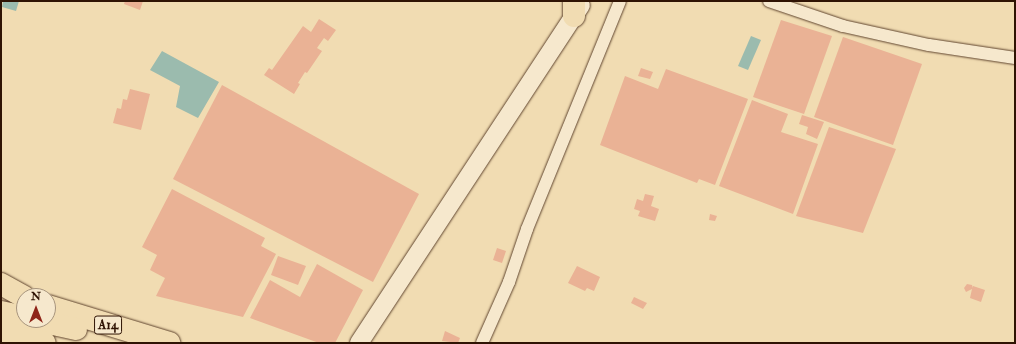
<!DOCTYPE html>
<style>
body{margin:0}
#map{position:relative;width:1016px;height:344px;overflow:hidden;background:#f1dcb2;font-family:"IM FELL Double Pica",serif}
div>[style]{position:absolute}
.water>*{inset:0;background:#9bbbae}
.building>*{inset:0;background:#eab295}
.roads{filter:drop-shadow(0 0 1px #60452f) drop-shadow(0 0 1px #60452f)}
.street>*{height:12px;margin:-6px;padding:0 6px;transform-origin:6px;border-radius:6px;background:#f6e8cd}
.secondary>*{height:18px;margin:-9px;padding:0 9px;transform-origin:9px;border-radius:9px;background:#f6e8cd}
.highway>*{height:22px;margin:-11px;padding:0 11px;transform-origin:11px;border-radius:11px;background:#f1dcb2}
span{translate:-50% -50%;white-space:nowrap;text-align:center;line-height:1.15;-webkit-text-stroke:3px #f6e8cd;paint-order:stroke}
.shield-label span{padding:1px 3px;background:#f6e8cd;border:1px solid;border-radius:3px;-webkit-text-stroke-width:0}
.shield-label{font-size:13px;color:#2f1303;font-weight:700}
.frame{position:absolute;inset:0;border:2px solid #2f1303;pointer-events:none}
.north{position:absolute;left:16px;top:288px;width:40px;height:40px;box-sizing:border-box;background:#f6e8cd;border:1px solid #a6937c;border-radius:50%;rotate:0deg;font-size:11px;font-weight:700;line-height:16px;text-align:center;color:#2f1303}
.north::after{content:'';display:block;margin:auto;width:14px;height:18px;background:#8f2418;clip-path:polygon(50% 0,100% 100%,50% 72%,0 100%)}
</style>
<div id="map">
<div class="water">
<div style="clip-path:polygon(3px 1px,19px 1px,16px 11px,2px 7px)"></div>
<div style="clip-path:polygon(751px 36px,761px 40px,748px 70px,738px 66px)"></div>
<div style="clip-path:polygon(162px 51px,219px 82px,198px 118px,176px 107px,180px 86px,150px 70px)"></div>
</div>
<div class="building">
<div style="clip-path:polygon(125px 1px,143px 1px,140px 10px,124px 4px)"></div>
<div style="clip-path:polygon(319px 19px,336px 30px,328px 41px,324px 38px,317px 48px,322px 51px,307px 73px,305px 72px,298px 83px,300px 84px,294px 94px,264px 75px,269px 68px,272px 70px,303px 26px,311px 32px)"></div>
<div style="clip-path:polygon(781px 20px,832px 36px,804px 114px,753px 97px)"></div>
<div style="clip-path:polygon(843px 37px,922px 64px,893px 145px,814px 117px)"></div>
<div style="clip-path:polygon(641px 68px,653px 72px,650px 79px,638px 76px)"></div>
<div style="clip-path:polygon(666px 69px,748px 99px,715px 185px,699px 179px,697px 183px,600px 145px,625px 76px,658px 89px)"></div>
<div style="clip-path:polygon(222px 85px,419px 194px,373px 282px,173px 179px)"></div>
<div style="clip-path:polygon(130px 89px,150px 94px,141px 130px,113px 123px,117px 108px,121px 109px,123px 99px,127px 100px)"></div>
<div style="clip-path:polygon(752px 100px,788px 114px,781px 132px,818px 144px,793px 214px,719px 186px)"></div>
<div style="clip-path:polygon(802px 115px,824px 122px,817px 139px,806px 134px,808px 127px,799px 124px)"></div>
<div style="clip-path:polygon(829px 127px,896px 149px,863px 233px,796px 216px)"></div>
<div style="clip-path:polygon(172px 189px,265px 238px,261px 246px,276px 254px,243px 317px,156px 296px,165px 278px,150px 270px,157px 255px,142px 247px)"></div>
<div style="clip-path:polygon(645px 194px,654px 196px,651px 206px,659px 209px,655px 221px,638px 216px,640px 211px,634px 209px,637px 199px,643px 201px)"></div>
<div style="clip-path:polygon(710px 214px,717px 216px,715px 221px,709px 220px)"></div>
<div style="clip-path:polygon(497px 248px,506px 251px,502px 263px,493px 260px)"></div>
<div style="clip-path:polygon(278px 256px,306px 266px,298px 285px,271px 275px)"></div>
<div style="clip-path:polygon(317px 264px,363px 290px,335px 343px,319px 343px,250px 318px,270px 280px,300px 297px)"></div>
<div style="clip-path:polygon(577px 266px,600px 277px,594px 291px,587px 288px,585px 291px,568px 283px)"></div>
<div style="clip-path:polygon(967px 284px,972px 285px,973px 288px,973px 286px,985px 290px,981px 302px,970px 298px,972px 289px,966px 292px,964px 288px)"></div>
<div style="clip-path:polygon(634px 297px,647px 303px,643px 309px,631px 303px)"></div>
<div style="clip-path:polygon(445px 331px,460px 338px,458px 343px,442px 341px)"></div>
</div>
<div class="roads">
<div class="street">
<div style="left:769px;top:1px;width:78px;rotate:18.7deg"></div>
<div style="left:843px;top:26px;width:88px;rotate:12.5deg"></div>
<div style="left:929px;top:45px;width:87px;rotate:8.6deg"></div>
<div style="left:482px;top:343px;width:67px;rotate:-66.1deg"></div>
<div style="left:509px;top:282px;width:56px;rotate:-71.2deg"></div>
<div style="left:527px;top:229px;width:246px;rotate:-67.8deg"></div>
</div>
<div class="secondary">
<div style="left:359px;top:343px;width:404px;rotate:-56.7deg"></div>
</div>
<div class="highway">
<div style="left:574px;top:16px;width:15px;rotate:-90deg"></div>
<div style="left:1px;top:284px;width:26px;rotate:29deg"></div>
<div style="left:48px;top:306px;width:127px;rotate:17deg"></div>
<div style="left:1px;top:312px;width:24px;rotate:12deg"></div>
<div style="left:35px;top:320px;width:42px;rotate:12.4deg"></div>
<div style="left:1px;top:332px;width:45px;rotate:14deg"></div>
</div>
</div>
<div class="shield-label">
<span style="left:108px;top:325px">A14</span>
</div>
<div class="frame"></div>
<div class="north">N</div>
</div>
